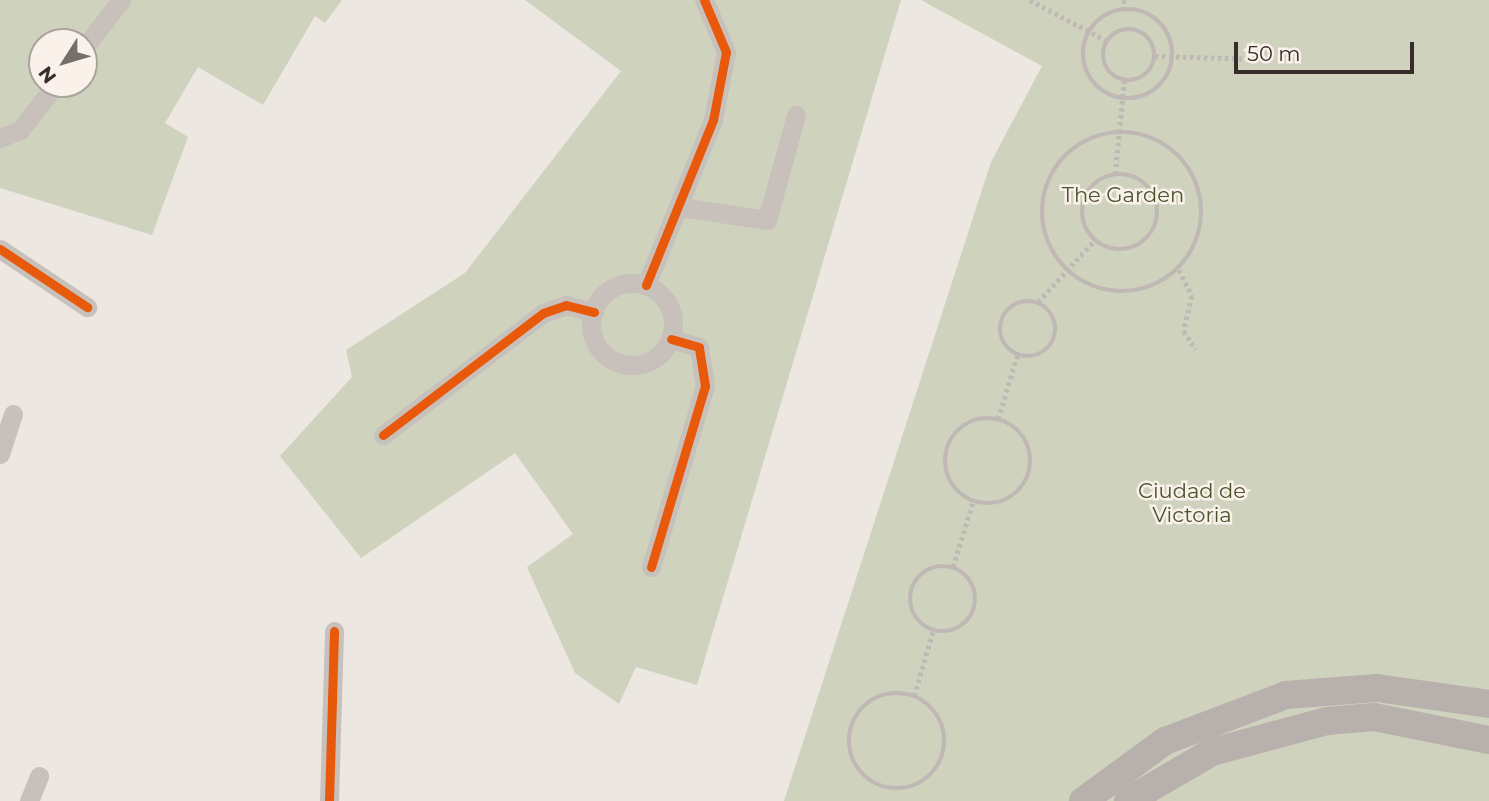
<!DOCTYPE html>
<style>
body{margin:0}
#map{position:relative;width:1489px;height:801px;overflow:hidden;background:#ede7e2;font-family:Montserrat,sans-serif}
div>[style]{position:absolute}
.green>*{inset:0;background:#cfd2bd}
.path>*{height:4.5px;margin-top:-2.25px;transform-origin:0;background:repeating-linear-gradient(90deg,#bfb8b4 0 3.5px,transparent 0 7px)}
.path>.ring{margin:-2.25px;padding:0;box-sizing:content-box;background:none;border:4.5px solid #bfb8b4;border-radius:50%}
.minor>*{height:19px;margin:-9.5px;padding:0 9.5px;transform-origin:9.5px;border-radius:9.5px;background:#c7c0bb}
.minor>.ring{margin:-9.5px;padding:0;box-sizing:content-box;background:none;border:19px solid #c7c0bb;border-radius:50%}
.secondary>*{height:28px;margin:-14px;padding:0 14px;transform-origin:14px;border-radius:14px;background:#b7b0ac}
.cycleway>*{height:9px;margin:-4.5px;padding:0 4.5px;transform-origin:4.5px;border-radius:4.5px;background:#e8590c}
span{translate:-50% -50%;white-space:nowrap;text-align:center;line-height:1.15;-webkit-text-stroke:5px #f9f1ea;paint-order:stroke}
.park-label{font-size:21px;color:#49552d}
.north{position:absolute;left:28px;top:28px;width:70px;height:70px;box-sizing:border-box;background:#f9f1ea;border:2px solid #aba39d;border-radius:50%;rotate:233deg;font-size:19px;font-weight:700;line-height:28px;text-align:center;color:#372d29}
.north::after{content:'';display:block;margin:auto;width:24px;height:32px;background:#776e6a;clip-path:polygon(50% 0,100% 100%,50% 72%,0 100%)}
.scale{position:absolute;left:1234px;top:42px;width:180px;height:32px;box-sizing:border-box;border:4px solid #372d29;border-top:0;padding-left:9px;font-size:21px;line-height:24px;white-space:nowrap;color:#372d29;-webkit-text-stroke:5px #f9f1ea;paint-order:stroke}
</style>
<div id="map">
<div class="green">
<div style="clip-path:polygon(evenodd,0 0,342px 0,325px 23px,315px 16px,263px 105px,198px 67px,165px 123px,188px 137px,152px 235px,0 188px,0 0,42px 42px,84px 42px,84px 84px,42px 84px,42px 42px)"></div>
<div style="clip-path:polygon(525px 0,901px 0,697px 685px,636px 667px,619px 704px,575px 673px,527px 567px,573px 534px,515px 453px,361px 558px,280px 456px,352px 377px,346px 350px,465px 273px,621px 71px)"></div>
<div style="clip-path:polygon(921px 0,1489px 0,1489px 801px,784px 801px,991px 162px,1042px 66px)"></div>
</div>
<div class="path">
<div style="left:1030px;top:0;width:87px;rotate:28deg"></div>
<div style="left:1124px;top:0;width:9px;rotate:84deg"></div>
<div class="ring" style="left:1083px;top:9px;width:85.5px;height:85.5px"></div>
<div class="ring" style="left:1103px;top:29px;width:47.5px;height:47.5px"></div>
<div style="left:1155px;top:56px;width:110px;rotate:1.6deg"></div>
<div class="ring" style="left:1042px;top:132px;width:155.5px;height:155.5px"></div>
<div class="ring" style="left:1082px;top:174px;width:71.5px;height:71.5px"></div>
<div style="left:1115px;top:174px;width:94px;rotate:-84.5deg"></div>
<div style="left:1179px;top:270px;width:29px;rotate:63deg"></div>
<div style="left:1192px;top:296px;width:36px;rotate:103deg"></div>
<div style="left:1184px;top:331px;width:22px;rotate:58deg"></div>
<div class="ring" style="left:1000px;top:301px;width:51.5px;height:51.5px"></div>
<div style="left:1038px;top:302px;width:83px;rotate:-47.4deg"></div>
<div class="ring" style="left:945px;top:418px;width:81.5px;height:81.5px"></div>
<div style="left:998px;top:419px;width:66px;rotate:-73.2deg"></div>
<div class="ring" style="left:910px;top:566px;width:61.5px;height:61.5px"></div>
<div style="left:953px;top:567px;width:69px;rotate:-73.1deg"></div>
<div class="ring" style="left:849px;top:693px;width:91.5px;height:91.5px"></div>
<div style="left:914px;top:696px;width:68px;rotate:-73.7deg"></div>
</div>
<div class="minor">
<div style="left:84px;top:48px;width:61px;rotate:-52.4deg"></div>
<div style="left:0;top:138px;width:22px;rotate:-22deg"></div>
<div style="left:20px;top:130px;width:58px;rotate:-52deg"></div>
<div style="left:680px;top:207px;width:88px;rotate:8.5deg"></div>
<div style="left:767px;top:220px;width:109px;rotate:-74.6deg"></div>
<div style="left:0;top:249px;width:105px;rotate:33.7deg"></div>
<div class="ring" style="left:591px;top:283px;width:63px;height:63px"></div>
<div style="left:646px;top:285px;width:178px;rotate:-67.9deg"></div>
<div style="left:713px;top:120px;width:69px;rotate:-79.2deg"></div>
<div style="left:726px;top:52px;width:56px;rotate:-112.9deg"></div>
<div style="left:383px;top:435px;width:201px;rotate:-37.3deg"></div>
<div style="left:543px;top:313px;width:24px;rotate:-19deg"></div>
<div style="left:566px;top:305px;width:29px;rotate:14deg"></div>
<div style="left:0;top:454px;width:42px;rotate:-72deg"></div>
<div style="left:651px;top:567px;width:189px;rotate:-73.4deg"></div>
<div style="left:705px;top:386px;width:39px;rotate:-99deg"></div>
<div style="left:699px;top:347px;width:29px;rotate:-164deg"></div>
<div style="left:29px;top:801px;width:27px;rotate:-68deg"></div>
<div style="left:329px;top:801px;width:170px;rotate:-88.3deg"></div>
</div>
<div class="secondary">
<div style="left:1083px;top:801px;width:102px;rotate:-36.2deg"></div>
<div style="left:1165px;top:741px;width:129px;rotate:-20.8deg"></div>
<div style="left:1286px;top:695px;width:91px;rotate:-4.4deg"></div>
<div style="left:1377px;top:688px;width:113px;rotate:8.1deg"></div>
<div style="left:1128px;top:801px;width:97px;rotate:-30.3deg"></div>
<div style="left:1212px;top:752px;width:119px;rotate:-15.1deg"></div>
<div style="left:1327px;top:721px;width:47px;rotate:-4.9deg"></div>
<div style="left:1374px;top:717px;width:117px;rotate:11.3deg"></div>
</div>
<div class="cycleway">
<div style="left:0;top:249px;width:105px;rotate:33.7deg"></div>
<div style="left:646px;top:285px;width:178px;rotate:-67.9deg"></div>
<div style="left:713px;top:120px;width:69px;rotate:-79.2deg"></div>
<div style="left:726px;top:52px;width:56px;rotate:-112.9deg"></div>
<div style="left:383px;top:435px;width:201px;rotate:-37.3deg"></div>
<div style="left:543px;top:313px;width:24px;rotate:-19deg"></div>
<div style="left:566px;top:305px;width:29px;rotate:14deg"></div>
<div style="left:651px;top:567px;width:189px;rotate:-73.4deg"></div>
<div style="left:705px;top:386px;width:39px;rotate:-99deg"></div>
<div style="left:699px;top:347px;width:29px;rotate:-164deg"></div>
<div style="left:329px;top:801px;width:170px;rotate:-88.3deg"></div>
</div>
<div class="park-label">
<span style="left:1123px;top:195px">The Garden</span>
<span style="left:1192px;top:503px">Ciudad de<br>Victoria</span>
</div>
<div class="north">N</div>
<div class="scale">50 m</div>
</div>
